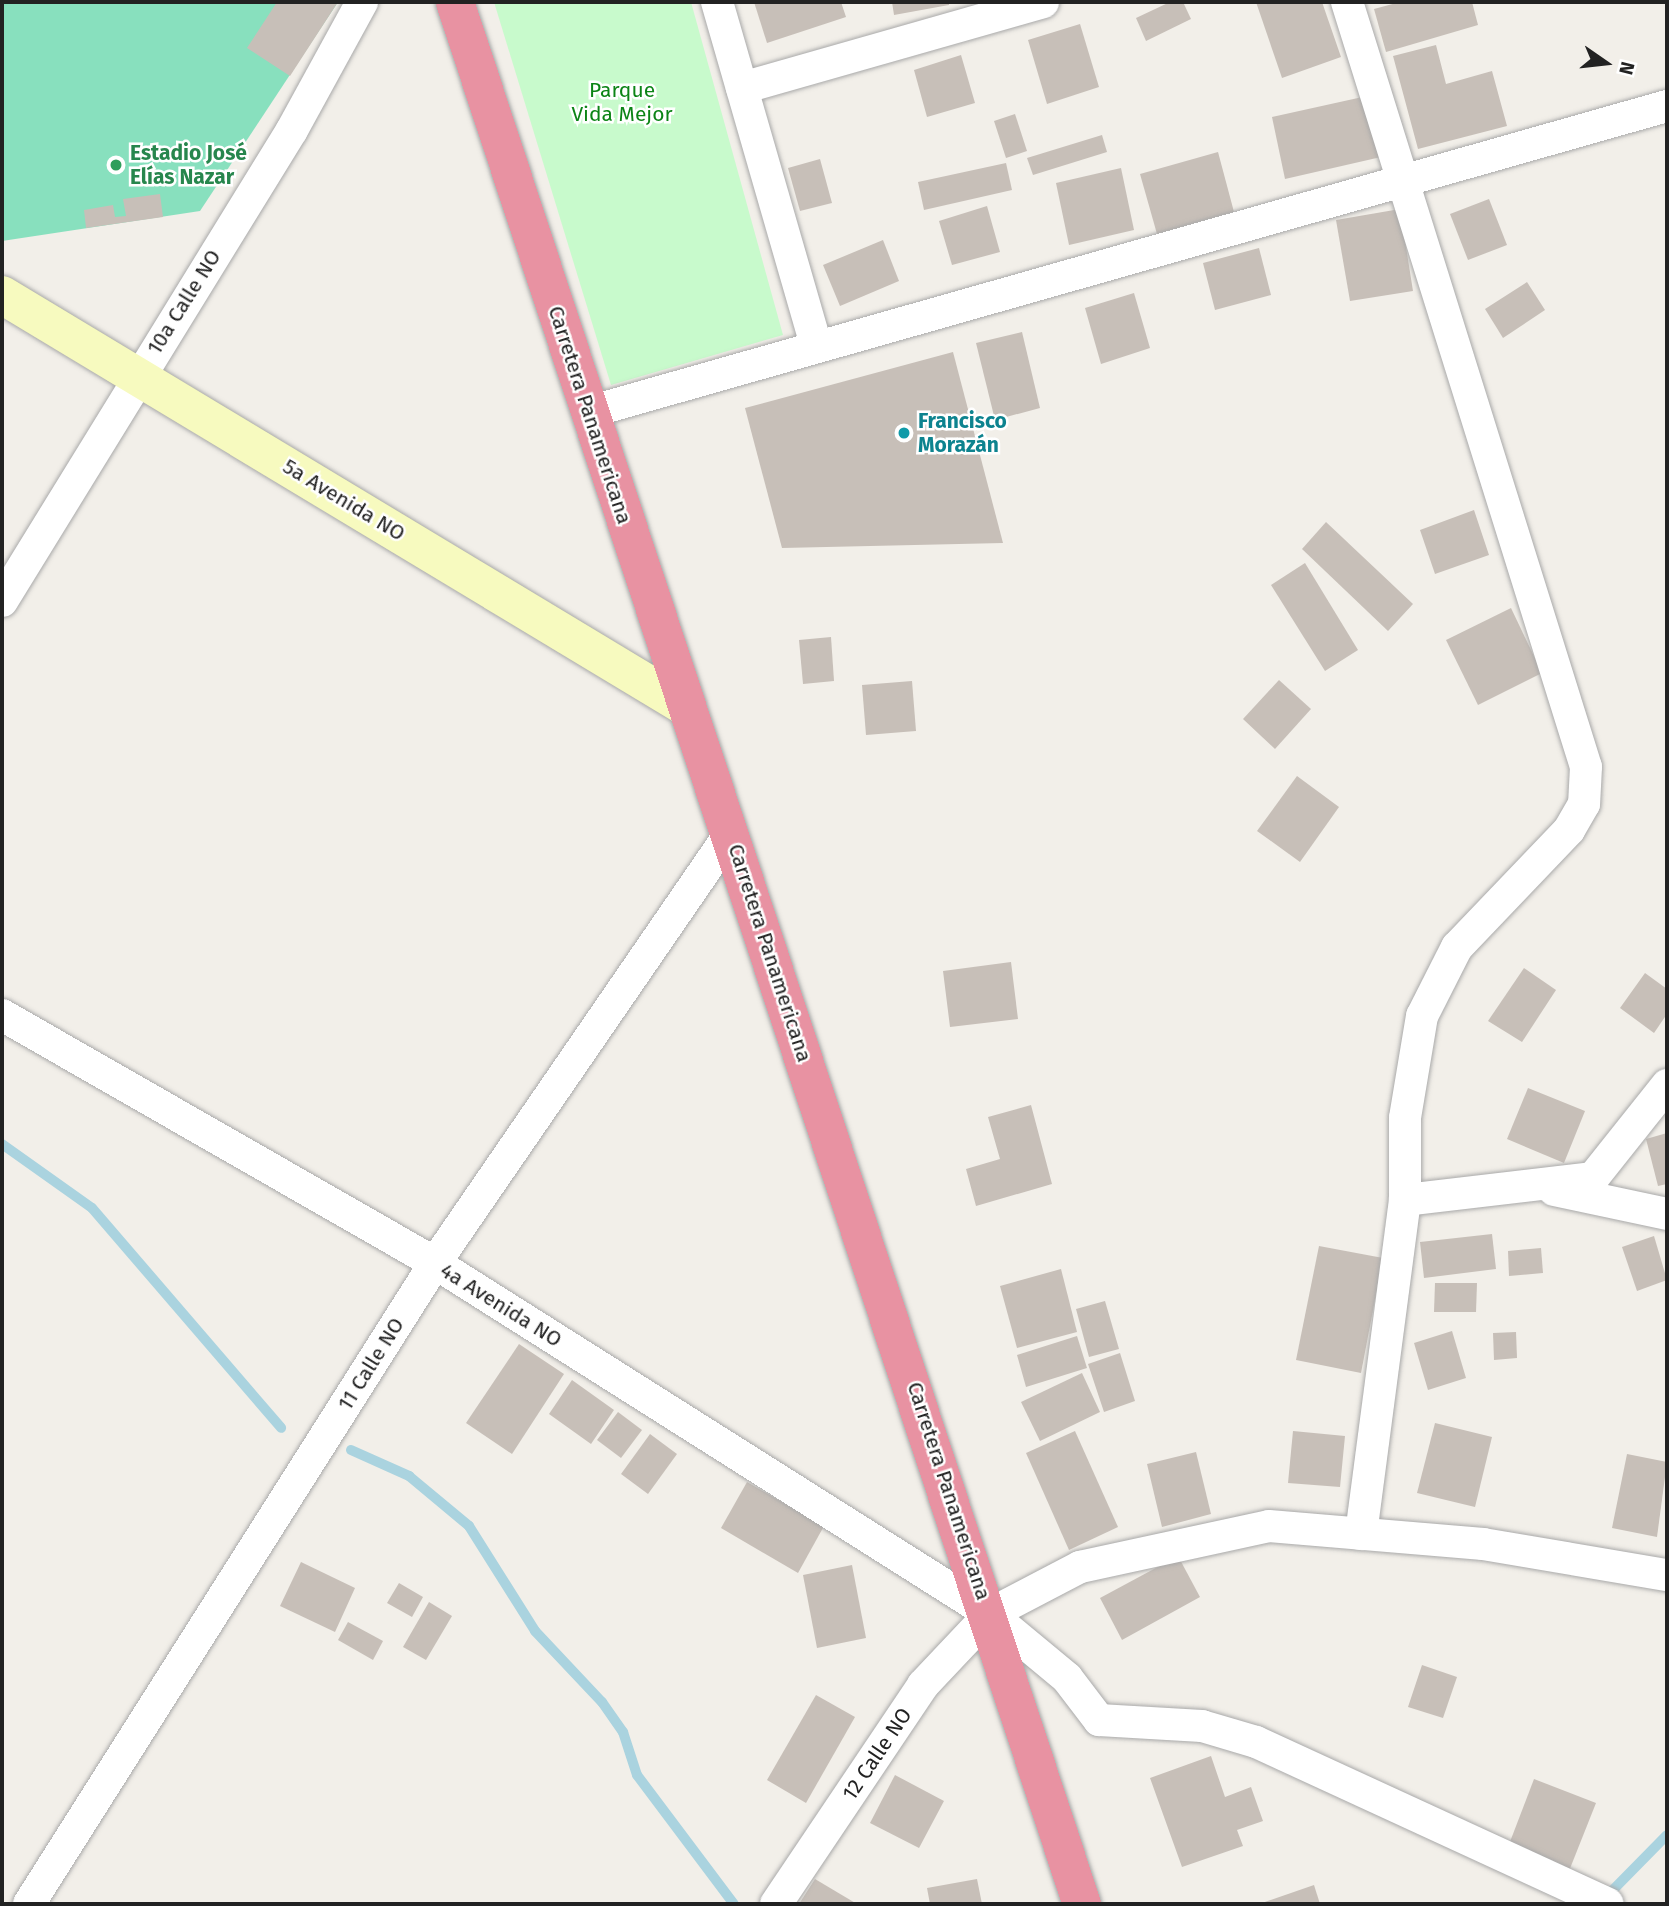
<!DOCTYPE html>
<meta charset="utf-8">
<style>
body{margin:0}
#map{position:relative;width:1669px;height:1906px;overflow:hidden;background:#f2efe9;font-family:"Fira Sans",sans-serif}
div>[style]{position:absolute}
.park>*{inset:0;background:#c8facc}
.pitch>*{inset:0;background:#88e0be}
.stream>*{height:10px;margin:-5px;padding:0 5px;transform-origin:5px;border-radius:5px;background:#aad3df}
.building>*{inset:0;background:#c7bfb8}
.roads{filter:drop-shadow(0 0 2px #a9a9a9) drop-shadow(0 0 2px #a9a9a9)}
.street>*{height:32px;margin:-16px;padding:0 16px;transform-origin:16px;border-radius:16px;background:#fff}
.secondary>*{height:38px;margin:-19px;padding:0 19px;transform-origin:19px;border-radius:19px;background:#f7fabf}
.highway>*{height:38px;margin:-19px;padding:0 19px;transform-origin:19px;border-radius:19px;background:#e892a2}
.dots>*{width:19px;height:19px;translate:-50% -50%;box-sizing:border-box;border:4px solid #fff;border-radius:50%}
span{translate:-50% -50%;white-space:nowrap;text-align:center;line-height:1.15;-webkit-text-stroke:5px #fff;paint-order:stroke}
.park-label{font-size:21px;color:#0c8416}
.leisure-label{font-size:21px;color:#27864d;font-weight:700}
.left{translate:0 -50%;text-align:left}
.street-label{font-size:21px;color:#222}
.culture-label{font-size:21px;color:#0d838f;font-weight:700}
.frame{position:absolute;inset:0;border:4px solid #222;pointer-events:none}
.north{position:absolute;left:1571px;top:28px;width:70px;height:70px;-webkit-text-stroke:5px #fff;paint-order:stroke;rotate:104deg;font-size:19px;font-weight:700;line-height:28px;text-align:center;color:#222}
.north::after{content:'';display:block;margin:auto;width:24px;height:32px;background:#222;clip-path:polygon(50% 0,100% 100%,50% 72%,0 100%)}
</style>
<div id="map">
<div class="park">
<div style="clip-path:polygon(494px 2px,691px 2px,783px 335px,611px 385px)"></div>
</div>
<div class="pitch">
<div style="clip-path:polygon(2px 2px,338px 2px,200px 211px,2px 241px)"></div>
</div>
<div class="stream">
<div style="left:2px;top:1144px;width:110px;rotate:35.4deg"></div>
<div style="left:92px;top:1208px;width:290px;rotate:49.3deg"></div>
<div style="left:351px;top:1450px;width:64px;rotate:24.1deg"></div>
<div style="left:409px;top:1476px;width:78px;rotate:39.8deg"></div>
<div style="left:469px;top:1526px;width:124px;rotate:57.8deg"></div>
<div style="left:535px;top:1631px;width:98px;rotate:46.7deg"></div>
<div style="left:602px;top:1702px;width:37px;rotate:55deg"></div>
<div style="left:623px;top:1732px;width:45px;rotate:72deg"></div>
<div style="left:637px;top:1775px;width:161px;rotate:53.1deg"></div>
<div style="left:1605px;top:1898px;width:88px;rotate:-45.5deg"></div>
</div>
<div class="building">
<div style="clip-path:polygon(277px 2px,338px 2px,290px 76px,247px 48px)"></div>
<div style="clip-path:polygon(754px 2px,841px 2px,846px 17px,767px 43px)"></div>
<div style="clip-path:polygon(892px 2px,949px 2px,949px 5px,894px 15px)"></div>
<div style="clip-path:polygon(1170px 2px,1183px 2px,1191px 19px,1146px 41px,1136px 18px)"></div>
<div style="clip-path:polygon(1256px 2px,1322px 2px,1341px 57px,1282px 78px)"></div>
<div style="clip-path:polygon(1400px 2px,1472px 2px,1478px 25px,1386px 52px,1374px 9px)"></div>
<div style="clip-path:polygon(1080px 24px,1099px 87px,1047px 104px,1028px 40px)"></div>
<div style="clip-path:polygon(1436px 45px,1446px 84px,1492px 71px,1507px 126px,1418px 149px,1393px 56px)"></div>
<div style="clip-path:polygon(961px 55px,975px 103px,927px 117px,914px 70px)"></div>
<div style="clip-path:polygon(1367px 96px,1381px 157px,1285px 179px,1272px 117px)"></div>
<div style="clip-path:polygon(1015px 114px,1027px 151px,1006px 158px,994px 121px)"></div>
<div style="clip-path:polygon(1102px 135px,1107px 152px,1033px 175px,1027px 158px)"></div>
<div style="clip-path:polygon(1218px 152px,1234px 212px,1157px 234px,1140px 174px)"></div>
<div style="clip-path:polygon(820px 159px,832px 203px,800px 211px,788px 168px)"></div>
<div style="clip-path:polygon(1006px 163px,1012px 190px,924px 210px,918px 182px)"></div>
<div style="clip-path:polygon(1121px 168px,1134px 230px,1069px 245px,1056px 183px)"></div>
<div style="clip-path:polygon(160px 194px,163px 217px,86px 228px,84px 210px,113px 205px,115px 217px,126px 216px,123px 199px)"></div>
<div style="clip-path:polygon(1489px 199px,1507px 245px,1468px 260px,1450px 214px)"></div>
<div style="clip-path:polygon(987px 206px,1000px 252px,952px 265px,939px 221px)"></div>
<div style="clip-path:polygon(1400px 209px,1413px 291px,1350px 301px,1336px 220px)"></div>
<div style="clip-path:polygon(883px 240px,899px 281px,840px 306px,823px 265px)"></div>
<div style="clip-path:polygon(1259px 248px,1271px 295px,1215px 310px,1203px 263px)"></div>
<div style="clip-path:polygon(1527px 282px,1545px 310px,1503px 338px,1485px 309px)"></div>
<div style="clip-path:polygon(1134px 293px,1150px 348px,1101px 364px,1085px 308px)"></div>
<div style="clip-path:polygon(1022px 332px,1040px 408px,995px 420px,976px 343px)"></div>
<div style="clip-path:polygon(953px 352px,1003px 543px,782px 548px,745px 408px)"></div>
<div style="clip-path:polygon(1474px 510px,1489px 555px,1435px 574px,1420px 530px)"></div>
<div style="clip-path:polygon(1326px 522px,1413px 604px,1388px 631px,1302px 549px)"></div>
<div style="clip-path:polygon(1305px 563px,1358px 650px,1325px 671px,1271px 585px)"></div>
<div style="clip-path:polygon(1511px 608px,1542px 673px,1478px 705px,1446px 640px)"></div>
<div style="clip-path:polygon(831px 637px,834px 681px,803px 684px,799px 640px)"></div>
<div style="clip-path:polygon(1279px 680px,1311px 709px,1275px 749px,1243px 719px)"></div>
<div style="clip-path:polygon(912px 681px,916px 731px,866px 735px,862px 685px)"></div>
<div style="clip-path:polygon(1297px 776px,1339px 807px,1300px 862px,1257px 831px)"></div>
<div style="clip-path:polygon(1011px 962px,1018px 1019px,950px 1027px,943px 971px)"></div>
<div style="clip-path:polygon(1524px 968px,1556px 990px,1522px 1042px,1488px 1021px)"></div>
<div style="clip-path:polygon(1645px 973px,1667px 989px,1667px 1014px,1654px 1033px,1620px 1008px)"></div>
<div style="clip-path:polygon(1528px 1088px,1585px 1111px,1564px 1163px,1507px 1139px)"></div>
<div style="clip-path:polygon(1031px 1105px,1052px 1184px,976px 1206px,966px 1169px,1000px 1159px,988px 1117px)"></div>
<div style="clip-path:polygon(1667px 1133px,1667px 1184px,1658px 1186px,1646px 1139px)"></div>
<div style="clip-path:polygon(1492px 1234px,1496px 1269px,1424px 1278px,1420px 1242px)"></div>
<div style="clip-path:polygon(1654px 1236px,1667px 1280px,1637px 1291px,1622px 1247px)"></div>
<div style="clip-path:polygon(1319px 1246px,1383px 1258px,1361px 1373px,1296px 1360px)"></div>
<div style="clip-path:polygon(1541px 1248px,1543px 1273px,1509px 1276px,1508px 1251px)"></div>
<div style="clip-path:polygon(1061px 1269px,1077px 1332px,1017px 1348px,1000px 1286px)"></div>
<div style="clip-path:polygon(1435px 1283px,1477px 1283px,1476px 1312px,1434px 1312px)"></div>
<div style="clip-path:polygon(1105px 1301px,1119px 1349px,1089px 1357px,1076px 1309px)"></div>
<div style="clip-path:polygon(1452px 1331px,1466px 1378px,1428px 1390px,1414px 1343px)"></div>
<div style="clip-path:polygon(1516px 1332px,1517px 1358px,1494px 1360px,1493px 1333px)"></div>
<div style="clip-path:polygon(1077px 1336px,1087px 1368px,1026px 1387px,1017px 1355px)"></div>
<div style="clip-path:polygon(519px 1344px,564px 1374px,512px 1454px,466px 1423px)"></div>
<div style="clip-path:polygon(1120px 1353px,1135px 1401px,1104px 1412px,1088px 1364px)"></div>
<div style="clip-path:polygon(1082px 1373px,1100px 1412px,1040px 1441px,1021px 1402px)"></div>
<div style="clip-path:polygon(572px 1380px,614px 1410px,591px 1444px,549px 1414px)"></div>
<div style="clip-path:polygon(618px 1412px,642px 1430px,621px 1458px,597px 1440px)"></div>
<div style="clip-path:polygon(1435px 1423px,1492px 1437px,1475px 1507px,1417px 1493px)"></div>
<div style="clip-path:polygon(1075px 1431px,1118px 1527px,1069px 1550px,1026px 1453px)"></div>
<div style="clip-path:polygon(1293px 1431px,1345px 1436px,1340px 1487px,1288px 1483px)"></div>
<div style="clip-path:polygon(650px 1434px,677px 1454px,648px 1494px,621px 1474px)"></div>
<div style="clip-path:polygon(1196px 1452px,1211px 1514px,1162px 1527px,1147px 1464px)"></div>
<div style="clip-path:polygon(1627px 1454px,1667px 1462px,1657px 1537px,1612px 1528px)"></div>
<div style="clip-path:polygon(747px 1482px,824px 1526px,798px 1573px,721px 1528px)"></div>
<div style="clip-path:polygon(1178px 1556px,1200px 1597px,1122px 1640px,1100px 1598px)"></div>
<div style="clip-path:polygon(301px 1562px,355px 1588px,335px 1632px,280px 1606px)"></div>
<div style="clip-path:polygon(852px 1565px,866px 1638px,817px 1648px,803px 1575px)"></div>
<div style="clip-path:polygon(399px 1583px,423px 1597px,412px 1617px,387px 1603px)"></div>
<div style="clip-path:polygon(429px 1602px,452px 1616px,426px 1660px,403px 1647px)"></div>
<div style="clip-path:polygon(348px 1622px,383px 1641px,373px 1660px,338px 1640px)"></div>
<div style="clip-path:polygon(1422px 1665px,1457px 1677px,1443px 1718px,1408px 1707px)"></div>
<div style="clip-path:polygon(816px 1695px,855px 1717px,806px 1803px,767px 1780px)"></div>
<div style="clip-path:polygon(1211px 1756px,1225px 1797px,1251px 1787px,1263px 1821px,1237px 1830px,1243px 1846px,1182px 1867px,1150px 1778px)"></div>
<div style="clip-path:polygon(895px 1775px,944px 1801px,919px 1848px,870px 1823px)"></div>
<div style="clip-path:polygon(1534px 1779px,1596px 1803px,1569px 1871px,1508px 1847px)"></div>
<div style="clip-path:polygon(815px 1879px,857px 1904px,799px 1904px)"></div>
<div style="clip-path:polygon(977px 1879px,982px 1904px,930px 1904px,927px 1888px)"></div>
<div style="clip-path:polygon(1314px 1885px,1320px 1904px,1259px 1904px)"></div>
</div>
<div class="roads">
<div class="street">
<div style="left:717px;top:2px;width:357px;rotate:73.9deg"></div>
<div style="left:1347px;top:2px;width:801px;rotate:72.65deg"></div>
<div style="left:1586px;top:767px;width:37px;rotate:93deg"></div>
<div style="left:1584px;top:804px;width:30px;rotate:120deg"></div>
<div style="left:1569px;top:830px;width:162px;rotate:133.7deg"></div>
<div style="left:1457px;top:947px;width:77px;rotate:116.9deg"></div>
<div style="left:1422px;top:1016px;width:103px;rotate:99.5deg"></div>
<div style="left:1405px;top:1118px;width:82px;rotate:90deg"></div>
<div style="left:742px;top:88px;width:313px;rotate:-15.9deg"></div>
<div style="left:589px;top:412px;width:1121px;rotate:-15.85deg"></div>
<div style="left:2px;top:601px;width:553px;rotate:-58.38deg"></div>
<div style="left:292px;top:130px;width:146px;rotate:-61.3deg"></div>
<div style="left:2px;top:1015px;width:499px;rotate:29.8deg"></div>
<div style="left:435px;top:1263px;width:657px;rotate:32.31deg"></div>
<div style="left:990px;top:1614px;width:100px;rotate:39.7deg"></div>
<div style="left:1067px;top:1678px;width:53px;rotate:52.7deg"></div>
<div style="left:1099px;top:1720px;width:103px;rotate:3.3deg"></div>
<div style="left:1202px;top:1726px;width:56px;rotate:16.5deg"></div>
<div style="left:1256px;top:1742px;width:387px;rotate:24.7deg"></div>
<div style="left:1554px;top:1190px;width:116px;rotate:12deg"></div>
<div style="left:1361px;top:1534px;width:337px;rotate:-82.5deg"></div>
<div style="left:1405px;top:1200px;width:189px;rotate:-6.7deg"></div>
<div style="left:1593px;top:1178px;width:119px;rotate:-51.5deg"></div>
<div style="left:29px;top:1904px;width:759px;rotate:-57.65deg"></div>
<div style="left:435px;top:1263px;width:521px;rotate:-55.49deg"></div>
<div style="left:776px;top:1904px;width:264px;rotate:-56.1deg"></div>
<div style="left:923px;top:1685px;width:98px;rotate:-46.7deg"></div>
<div style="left:990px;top:1614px;width:102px;rotate:-27.6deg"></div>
<div style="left:1080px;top:1567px;width:193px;rotate:-12.2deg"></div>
<div style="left:1269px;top:1526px;width:215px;rotate:4.8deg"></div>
<div style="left:1483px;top:1544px;width:187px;rotate:9.6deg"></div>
</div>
<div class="secondary">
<div style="left:2px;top:295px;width:798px;rotate:31.06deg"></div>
</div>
<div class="highway">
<div style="left:455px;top:2px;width:2003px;rotate:71.76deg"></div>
</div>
</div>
<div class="dots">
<div style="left:116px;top:165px;background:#2e9e5b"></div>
<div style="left:904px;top:433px;background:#0f9aa8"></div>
</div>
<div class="park-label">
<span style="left:622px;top:102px">Parque<br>Vida Mejor</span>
</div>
<div class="leisure-label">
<span class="left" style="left:130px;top:165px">Estadio José<br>Elías Nazar</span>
</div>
<div class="street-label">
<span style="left:184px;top:302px;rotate:-58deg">10a Calle NO</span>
<span style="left:590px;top:415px;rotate:72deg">Carretera Panamericana</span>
<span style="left:344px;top:500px;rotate:31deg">5a Avenida NO</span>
<span style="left:770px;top:953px;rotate:72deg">Carretera Panamericana</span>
<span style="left:501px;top:1305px;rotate:32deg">4a Avenida NO</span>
<span style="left:371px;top:1364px;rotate:-58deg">11 Calle NO</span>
<span style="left:949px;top:1491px;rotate:72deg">Carretera Panamericana</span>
<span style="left:877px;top:1754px;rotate:-56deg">12 Calle NO</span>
</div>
<div class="culture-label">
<span class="left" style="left:918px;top:433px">Francisco<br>Morazán</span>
</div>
<div class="frame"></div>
<div class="north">N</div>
</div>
